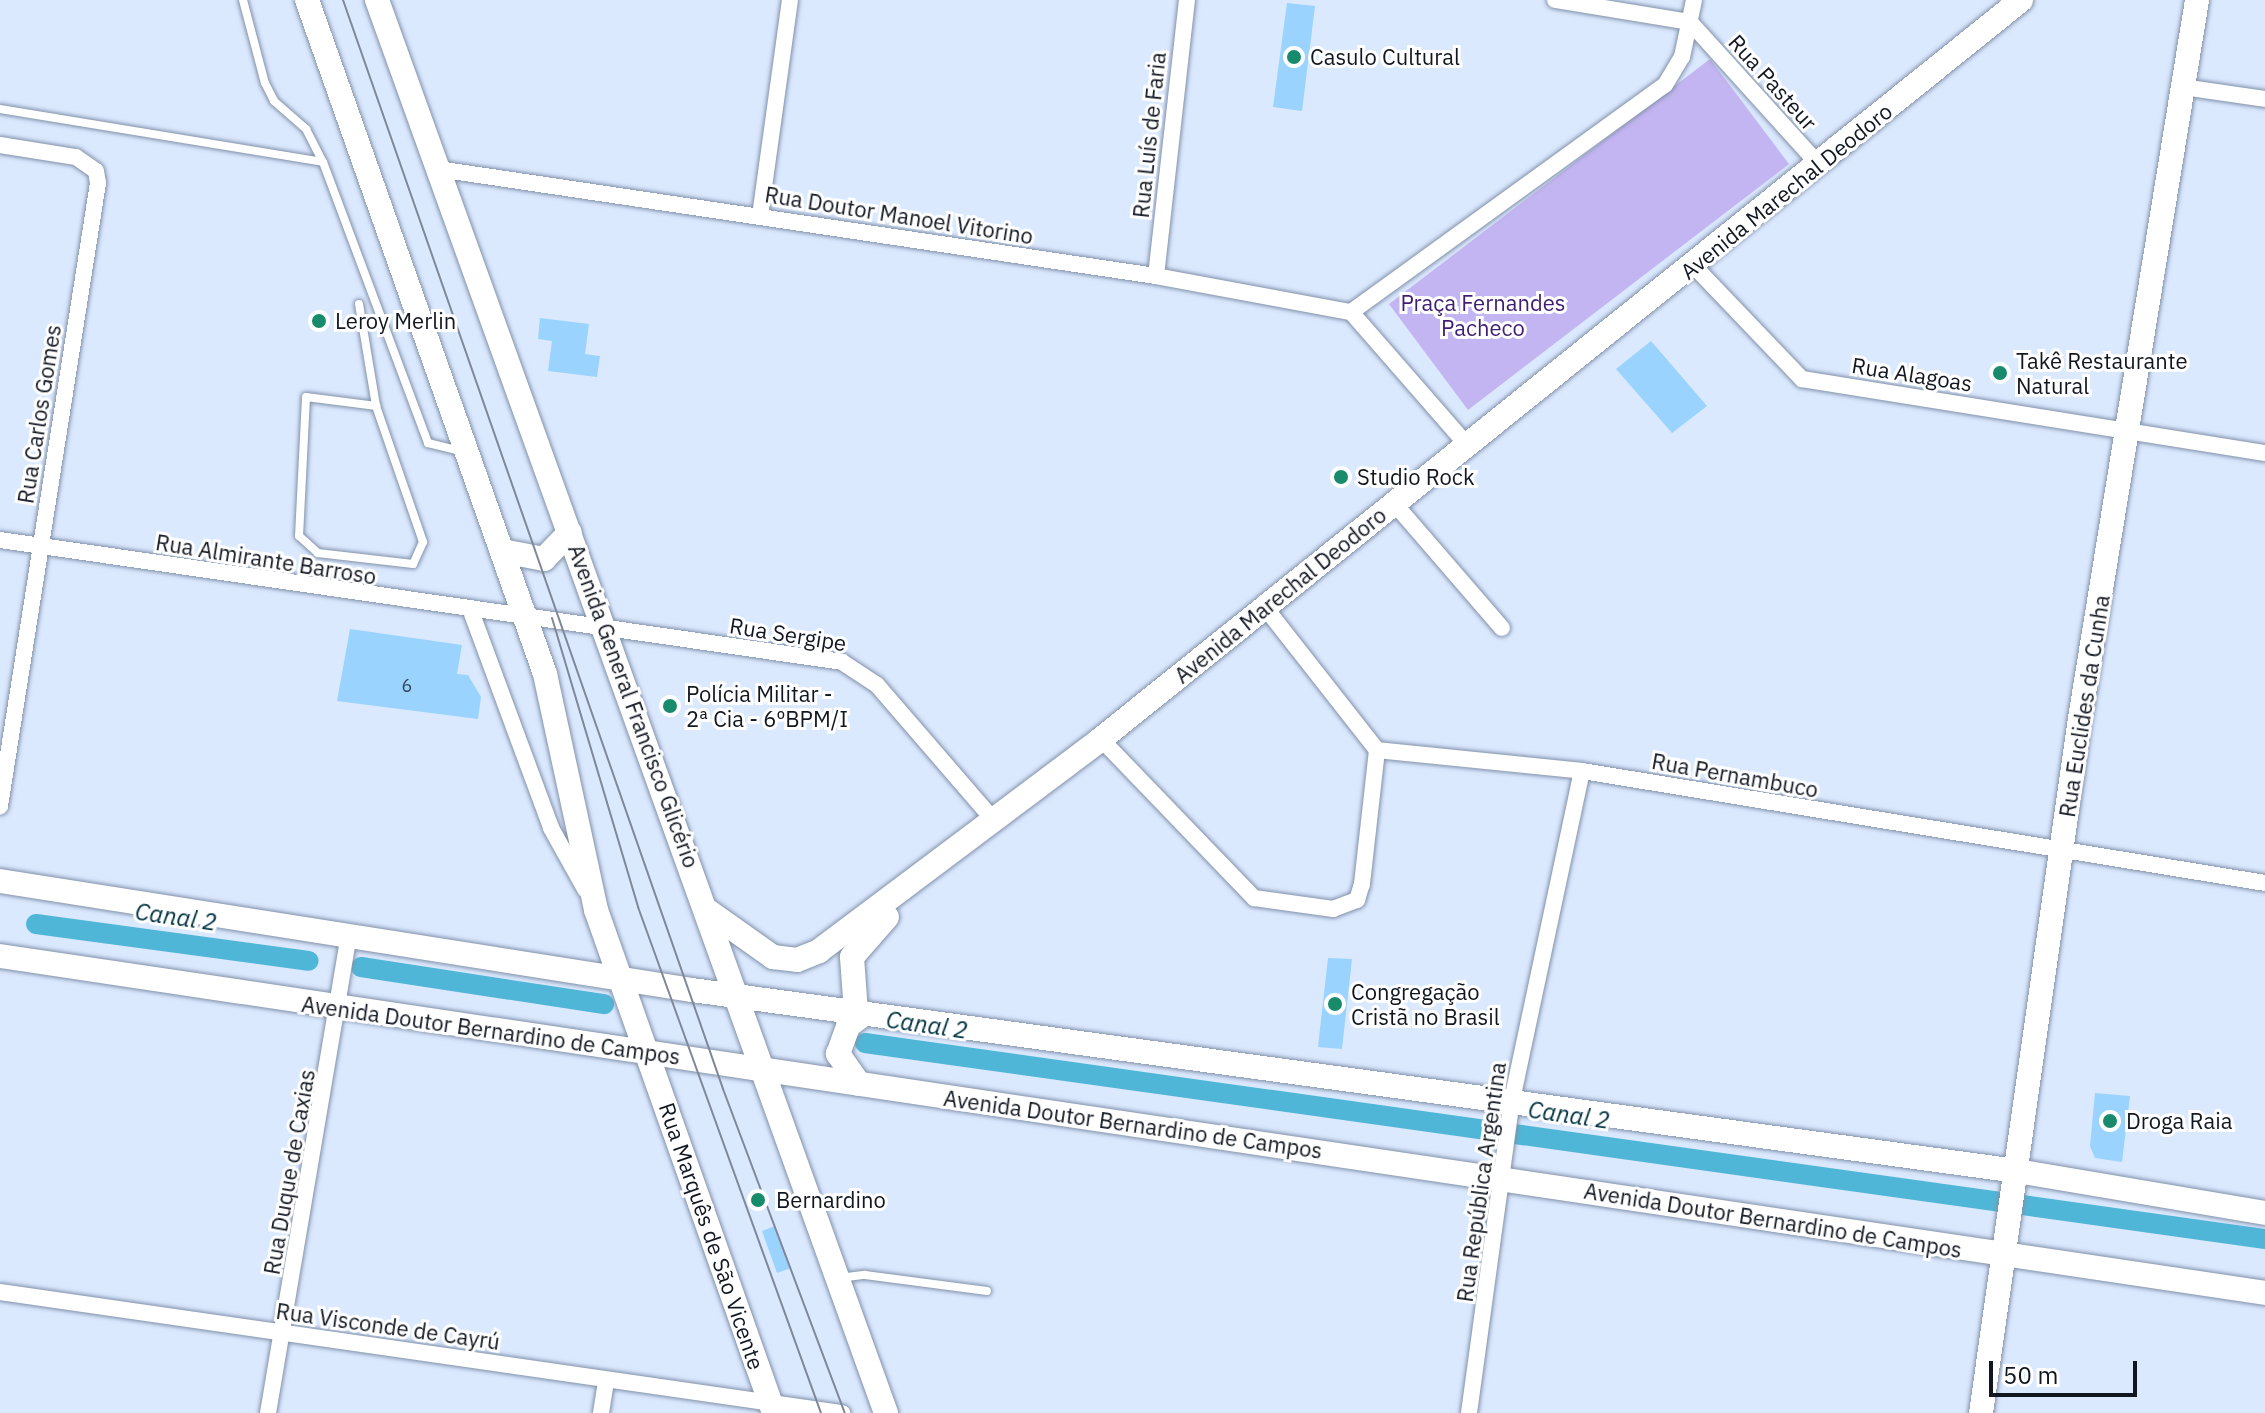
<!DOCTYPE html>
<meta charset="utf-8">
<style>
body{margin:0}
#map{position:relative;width:2265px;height:1413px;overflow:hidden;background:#dbe9ff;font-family:"IBM Plex Sans",sans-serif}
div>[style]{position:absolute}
.green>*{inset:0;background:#c3b5f2}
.canal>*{height:20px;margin:-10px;padding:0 10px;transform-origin:10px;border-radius:10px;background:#50b6d7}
.building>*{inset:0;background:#99d3fe}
.roads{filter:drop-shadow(0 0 2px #8191a9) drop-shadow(0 0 2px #8191a9)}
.lane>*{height:8px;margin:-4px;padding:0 4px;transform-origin:4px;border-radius:4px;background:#fff}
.street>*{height:16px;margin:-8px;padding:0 8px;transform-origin:8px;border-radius:8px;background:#fff}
.secondary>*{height:24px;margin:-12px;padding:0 12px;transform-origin:12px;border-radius:12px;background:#fff}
.tram>*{height:2px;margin:-1px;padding:0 1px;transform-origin:1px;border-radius:1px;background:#7e8899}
.dots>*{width:22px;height:22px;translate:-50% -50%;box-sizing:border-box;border:4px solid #fff;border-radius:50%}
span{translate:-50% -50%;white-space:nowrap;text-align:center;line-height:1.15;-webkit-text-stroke:6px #fff;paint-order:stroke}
.number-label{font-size:18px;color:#334658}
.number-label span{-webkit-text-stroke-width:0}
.poi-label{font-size:22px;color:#111721}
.left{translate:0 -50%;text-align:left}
.street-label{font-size:22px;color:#111721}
.park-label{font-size:22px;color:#3d1e72}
.water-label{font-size:24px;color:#013341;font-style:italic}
.scale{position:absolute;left:1989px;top:1361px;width:148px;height:36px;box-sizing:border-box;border:4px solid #111721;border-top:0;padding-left:10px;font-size:24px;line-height:28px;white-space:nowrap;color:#111721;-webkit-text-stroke:6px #fff;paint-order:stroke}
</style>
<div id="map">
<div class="green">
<div style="clip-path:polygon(1710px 59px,1789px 164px,1468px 410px,1389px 304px)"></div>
</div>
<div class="canal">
<div style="left:36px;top:924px;width:275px;rotate:7.7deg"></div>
<div style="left:361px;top:967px;width:246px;rotate:8.7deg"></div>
<div style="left:865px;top:1043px;width:1414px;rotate:7.97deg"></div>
</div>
<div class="building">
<div style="clip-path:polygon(1287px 3px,1315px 6px,1302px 111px,1273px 107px)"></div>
<div style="clip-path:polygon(540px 318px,589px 324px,585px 354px,600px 356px,597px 377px,548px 371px,552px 341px,538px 339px)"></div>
<div style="clip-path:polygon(1651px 341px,1707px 406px,1672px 433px,1616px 369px)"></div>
<div style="clip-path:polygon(350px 629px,462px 645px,457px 674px,468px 675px,481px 697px,478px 719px,337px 701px)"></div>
<div style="clip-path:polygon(1328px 958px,1352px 959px,1342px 1049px,1318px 1047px)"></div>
<div style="clip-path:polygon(2095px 1093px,2130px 1096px,2122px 1162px,2095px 1158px,2090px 1146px)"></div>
<div style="clip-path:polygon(775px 1226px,791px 1268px,777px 1273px,762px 1231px)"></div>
</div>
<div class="roads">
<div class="lane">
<div style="left:243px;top:0;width:86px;rotate:75.2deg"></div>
<div style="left:265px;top:83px;width:20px;rotate:63deg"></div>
<div style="left:274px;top:101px;width:43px;rotate:41.2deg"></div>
<div style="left:306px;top:129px;width:37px;rotate:63deg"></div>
<div style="left:323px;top:162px;width:300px;rotate:69.5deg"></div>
<div style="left:428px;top:443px;width:33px;rotate:14deg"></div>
<div style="left:0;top:109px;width:327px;rotate:9.3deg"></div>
<div style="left:359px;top:304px;width:103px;rotate:80.5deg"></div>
<div style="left:376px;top:406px;width:144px;rotate:70.9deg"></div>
<div style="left:423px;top:542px;width:24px;rotate:114deg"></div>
<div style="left:413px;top:564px;width:96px;rotate:-173.4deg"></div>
<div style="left:318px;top:553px;width:25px;rotate:-138deg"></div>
<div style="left:299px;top:536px;width:139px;rotate:-87.1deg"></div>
<div style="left:306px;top:397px;width:71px;rotate:7.3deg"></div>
<div style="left:839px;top:1278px;width:26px;rotate:-7deg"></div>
<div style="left:865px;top:1275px;width:123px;rotate:7.5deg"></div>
</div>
<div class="street">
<div style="left:1555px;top:0;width:137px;rotate:9.3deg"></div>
<div style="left:1690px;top:22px;width:193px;rotate:47.9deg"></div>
<div style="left:2183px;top:87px;width:83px;rotate:8.3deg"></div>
<div style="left:0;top:145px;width:77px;rotate:9deg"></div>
<div style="left:76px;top:157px;width:24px;rotate:35deg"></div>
<div style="left:96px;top:171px;width:12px;rotate:81deg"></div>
<div style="left:98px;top:183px;width:631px;rotate:98.94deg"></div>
<div style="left:438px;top:169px;width:726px;rotate:8.48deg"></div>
<div style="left:1156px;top:276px;width:198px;rotate:10.5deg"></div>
<div style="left:760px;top:216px;width:218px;rotate:-82.1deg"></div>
<div style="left:1693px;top:265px;width:158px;rotate:46.3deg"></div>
<div style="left:1802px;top:379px;width:469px;rotate:9.1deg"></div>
<div style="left:1156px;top:276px;width:278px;rotate:-83.6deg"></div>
<div style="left:1467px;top:445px;width:176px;rotate:-131.1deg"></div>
<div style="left:1351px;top:312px;width:387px;rotate:-35.9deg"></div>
<div style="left:1665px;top:85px;width:33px;rotate:-59deg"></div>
<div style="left:1682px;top:57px;width:58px;rotate:-78.1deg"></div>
<div style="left:1394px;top:503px;width:165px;rotate:49.2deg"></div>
<div style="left:0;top:540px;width:851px;rotate:8.24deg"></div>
<div style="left:842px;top:662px;width:42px;rotate:33.3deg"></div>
<div style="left:877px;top:685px;width:176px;rotate:49.2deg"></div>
<div style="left:1264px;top:606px;width:183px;rotate:51.9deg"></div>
<div style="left:1377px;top:750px;width:206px;rotate:5.8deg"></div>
<div style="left:1582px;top:771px;width:692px;rotate:9.31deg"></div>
<div style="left:472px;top:614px;width:228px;rotate:69.7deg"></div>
<div style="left:551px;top:828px;width:70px;rotate:60.9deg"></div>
<div style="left:1101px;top:739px;width:221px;rotate:46.1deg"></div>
<div style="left:1254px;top:898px;width:80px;rotate:7.9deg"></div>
<div style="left:1333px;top:909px;width:26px;rotate:-21deg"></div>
<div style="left:1357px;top:900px;width:17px;rotate:-73deg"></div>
<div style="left:1362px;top:884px;width:135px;rotate:-83.6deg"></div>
<div style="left:0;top:1292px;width:851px;rotate:8.18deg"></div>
<div style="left:268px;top:1413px;width:482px;rotate:-80.4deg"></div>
<div style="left:601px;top:1413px;width:32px;rotate:-81deg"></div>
<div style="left:1469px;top:1413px;width:316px;rotate:-82.2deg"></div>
<div style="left:1512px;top:1100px;width:336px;rotate:-78deg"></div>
</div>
<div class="secondary">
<div style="left:307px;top:0;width:715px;rotate:70.55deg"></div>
<div style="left:545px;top:674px;width:241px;rotate:77.8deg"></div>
<div style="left:596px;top:910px;width:534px;rotate:70.51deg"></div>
<div style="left:377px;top:0;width:1502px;rotate:70.19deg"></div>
<div style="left:502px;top:551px;width:43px;rotate:10.8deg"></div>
<div style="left:544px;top:559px;width:37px;rotate:-46deg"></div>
<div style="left:0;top:881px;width:701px;rotate:8.95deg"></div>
<div style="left:692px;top:990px;width:1337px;rotate:7.78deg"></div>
<div style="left:2017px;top:1171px;width:252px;rotate:9.6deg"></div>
<div style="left:708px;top:911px;width:80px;rotate:35.3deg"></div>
<div style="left:773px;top:957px;width:24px;rotate:7deg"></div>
<div style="left:797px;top:960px;width:24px;rotate:-22deg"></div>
<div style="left:819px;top:951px;width:353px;rotate:-36.9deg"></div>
<div style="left:1101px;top:739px;width:1180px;rotate:-38.77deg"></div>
<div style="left:0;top:956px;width:2290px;rotate:8.46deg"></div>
<div style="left:856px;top:1012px;width:55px;rotate:-94.2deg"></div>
<div style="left:852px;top:957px;width:53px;rotate:-48.8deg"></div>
<div style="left:859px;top:1084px;width:37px;rotate:-125deg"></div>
<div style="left:838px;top:1054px;width:30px;rotate:-70deg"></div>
<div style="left:848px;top:1026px;width:21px;rotate:-37deg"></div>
<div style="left:1981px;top:1413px;width:702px;rotate:-81.89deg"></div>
<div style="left:2080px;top:718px;width:727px;rotate:-80.74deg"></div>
</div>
</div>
<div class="tram">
<div style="left:343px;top:0;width:1153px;rotate:70.76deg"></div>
<div style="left:723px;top:1089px;width:346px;rotate:69.4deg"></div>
<div style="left:552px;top:618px;width:302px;rotate:73.4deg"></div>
<div style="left:638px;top:907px;width:538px;rotate:70.12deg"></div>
</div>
<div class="dots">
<div style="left:1294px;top:57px;background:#188b6c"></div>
<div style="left:319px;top:321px;background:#188b6c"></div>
<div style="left:2000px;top:373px;background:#188b6c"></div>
<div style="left:1341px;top:477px;background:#188b6c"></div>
<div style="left:670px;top:706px;background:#188b6c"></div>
<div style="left:1335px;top:1004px;background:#188b6c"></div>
<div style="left:2110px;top:1121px;background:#188b6c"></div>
<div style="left:758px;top:1200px;background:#188b6c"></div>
</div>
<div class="number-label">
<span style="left:407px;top:686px">6</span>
</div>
<div class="poi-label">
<span class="left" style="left:1310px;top:57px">Casulo Cultural</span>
<span class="left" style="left:335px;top:321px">Leroy Merlin</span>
<span class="left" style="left:2016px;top:373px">Takê Restaurante<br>Natural</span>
<span class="left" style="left:1357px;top:477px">Studio Rock</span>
<span class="left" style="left:686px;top:706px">Polícia Militar -<br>2ª Cia - 6ºBPM/I</span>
<span class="left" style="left:1351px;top:1004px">Congregação<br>Cristã no Brasil</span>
<span class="left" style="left:2126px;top:1121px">Droga Raia</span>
<span class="left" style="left:776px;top:1200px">Bernardino</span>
</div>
<div class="street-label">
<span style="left:1773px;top:82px;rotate:48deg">Rua Pasteur</span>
<span style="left:1149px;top:135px;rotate:-84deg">Rua Luís de Faria</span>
<span style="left:1786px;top:191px;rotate:-39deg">Avenida Marechal Deodoro</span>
<span style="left:899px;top:215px;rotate:9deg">Rua Doutor Manoel Vitorino</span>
<span style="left:1912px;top:374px;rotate:9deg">Rua Alagoas</span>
<span style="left:39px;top:414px;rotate:-81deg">Rua Carlos Gomes</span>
<span style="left:266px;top:559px;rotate:9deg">Rua Almirante Barroso</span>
<span style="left:1280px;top:595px;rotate:-39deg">Avenida Marechal Deodoro</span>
<span style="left:788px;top:634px;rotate:9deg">Rua Sergipe</span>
<span style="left:634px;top:706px;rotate:70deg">Avenida General Francisco Glicério</span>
<span style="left:2084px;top:706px;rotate:-81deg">Rua Euclides da Cunha</span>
<span style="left:1735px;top:775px;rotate:10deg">Rua Pernambuco</span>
<span style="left:491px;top:1030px;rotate:8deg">Avenida Doutor Bernardino de Campos</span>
<span style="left:1133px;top:1124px;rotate:8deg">Avenida Doutor Bernardino de Campos</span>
<span style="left:289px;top:1172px;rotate:-80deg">Rua Duque de Caxias</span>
<span style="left:1481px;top:1182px;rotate:-82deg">Rua República Argentina</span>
<span style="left:1773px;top:1220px;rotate:9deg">Avenida Doutor Bernardino de Campos</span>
<span style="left:712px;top:1236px;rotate:71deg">Rua Marquês de São Vicente</span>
<span style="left:388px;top:1326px;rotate:8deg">Rua Visconde de Cayrú</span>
</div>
<div class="park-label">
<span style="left:1483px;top:315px">Praça Fernandes<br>Pacheco</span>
</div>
<div class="water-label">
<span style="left:176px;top:917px;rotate:8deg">Canal 2</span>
<span style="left:927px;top:1025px;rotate:8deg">Canal 2</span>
<span style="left:1569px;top:1115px;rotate:8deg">Canal 2</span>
</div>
<div class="scale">50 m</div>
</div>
